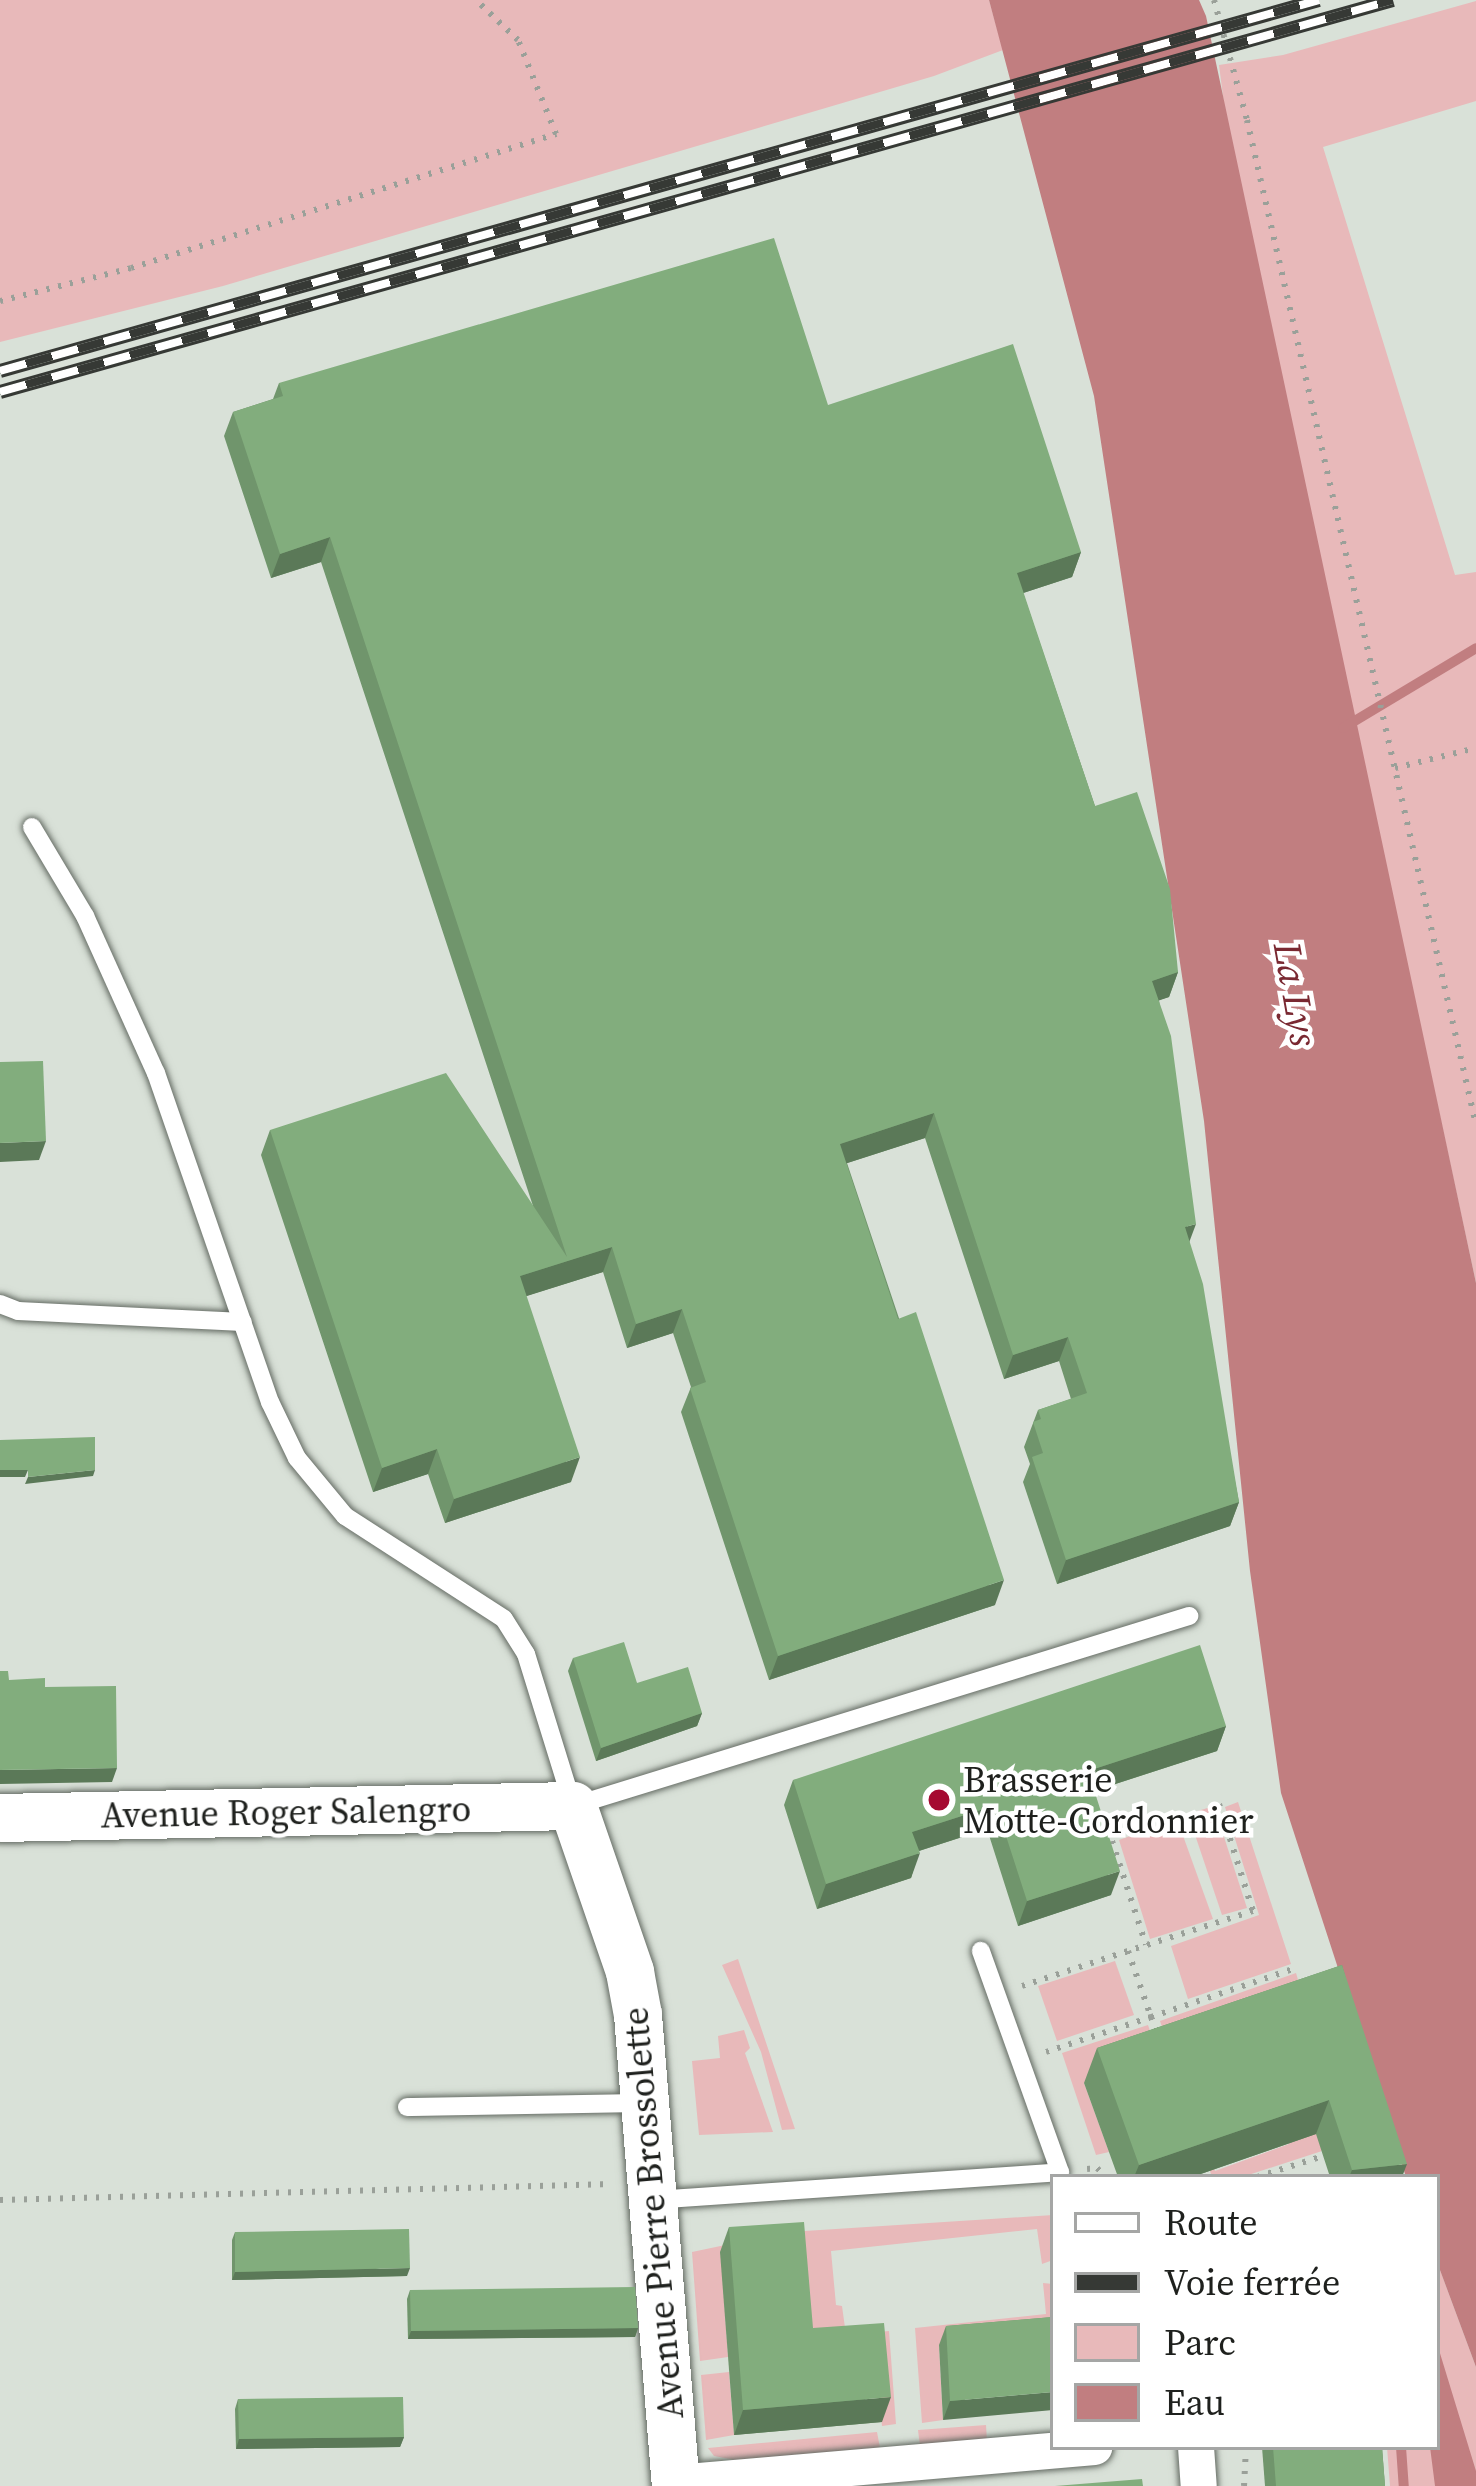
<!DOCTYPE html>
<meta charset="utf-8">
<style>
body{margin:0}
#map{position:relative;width:1476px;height:2486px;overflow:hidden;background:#d9e1d8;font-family:"Source Serif 4",serif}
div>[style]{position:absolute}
.green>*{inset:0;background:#e8b9ba}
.water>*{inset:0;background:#c17e80}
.stream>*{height:10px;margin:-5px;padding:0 5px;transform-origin:5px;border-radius:5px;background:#c17e80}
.path>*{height:6px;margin-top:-3px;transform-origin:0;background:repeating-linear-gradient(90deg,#9aa099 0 3px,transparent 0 12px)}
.roads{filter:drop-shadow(0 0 3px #656c64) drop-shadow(0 0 3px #656c64)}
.service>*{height:18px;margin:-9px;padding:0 9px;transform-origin:9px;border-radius:9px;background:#fff}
.minor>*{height:36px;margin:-18px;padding:0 18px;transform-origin:18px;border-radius:18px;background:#fff}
.tertiary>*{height:48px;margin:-24px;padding:0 24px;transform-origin:24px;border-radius:24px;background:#fff}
.rail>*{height:14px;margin-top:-7px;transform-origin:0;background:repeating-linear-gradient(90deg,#fff 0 27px,#363935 0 54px);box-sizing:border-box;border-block:3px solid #363935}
.wall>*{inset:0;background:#70956c}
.shaded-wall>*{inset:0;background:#5b7958}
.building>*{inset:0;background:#82ad7d}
.dots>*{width:33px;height:33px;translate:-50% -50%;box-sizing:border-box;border:6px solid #fff;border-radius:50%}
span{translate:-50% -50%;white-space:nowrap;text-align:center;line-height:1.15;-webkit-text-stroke:9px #fff;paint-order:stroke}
.poi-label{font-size:36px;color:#1e201d}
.left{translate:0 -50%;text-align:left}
.street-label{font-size:36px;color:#1e201d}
.water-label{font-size:39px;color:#7a2932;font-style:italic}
.legend{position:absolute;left:1050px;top:2174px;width:390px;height:276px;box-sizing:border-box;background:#fff;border:3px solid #a5a6a5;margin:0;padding:15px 21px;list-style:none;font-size:36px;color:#1e201d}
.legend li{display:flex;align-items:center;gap:24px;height:60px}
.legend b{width:60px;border:3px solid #a5a6a5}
</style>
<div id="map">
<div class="green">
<div style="clip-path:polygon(0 0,989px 0,1003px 50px,934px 76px,223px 286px,0 342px)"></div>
<div style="clip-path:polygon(1476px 1px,1476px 101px,1323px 147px,1455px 575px,1476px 572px,1476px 1283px,1228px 135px,1219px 65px,1283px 55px)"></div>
<div style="clip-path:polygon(1238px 1802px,1291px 1964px,1188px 1999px,1171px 1946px,1259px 1915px,1225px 1807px)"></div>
<div style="clip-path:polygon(1214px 1806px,1247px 1908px,1222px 1915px,1188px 1814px)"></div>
<div style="clip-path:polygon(1177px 1819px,1213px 1919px,1150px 1939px,1119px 1840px)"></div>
<div style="clip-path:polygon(738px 1959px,795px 2129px,782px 2130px,761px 2052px,722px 1965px)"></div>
<div style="clip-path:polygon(1115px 1961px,1134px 2015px,1057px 2041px,1038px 1986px)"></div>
<div style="clip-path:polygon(1296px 1973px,1306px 2007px,1175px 2051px,1215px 2171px,1289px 2144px,1280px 2111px,1316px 2132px,1322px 2151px,1242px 2177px,1212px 2177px,1160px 2021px)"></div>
<div style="clip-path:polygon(1148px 2025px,1159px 2057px,1084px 2083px,1109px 2152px,1096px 2155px,1062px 2053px)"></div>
<div style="clip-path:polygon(744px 2030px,750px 2048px,745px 2053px,773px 2132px,699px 2135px,692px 2061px,720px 2058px,718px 2036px)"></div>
<div style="clip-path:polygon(1053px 2215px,1053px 2260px,1042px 2264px,1037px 2229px,831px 2251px,836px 2305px,842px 2306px,846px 2335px,889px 2331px,896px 2424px,882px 2426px,874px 2348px,804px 2353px,721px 2252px,728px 2357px,700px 2361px,692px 2252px,730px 2244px,729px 2236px)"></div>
<div style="clip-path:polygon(1437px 2262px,1476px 2367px,1476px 2486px,1390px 2486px,1387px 2447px,1437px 2447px)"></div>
<div style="clip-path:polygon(1043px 2283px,1053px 2284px,1053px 2336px,939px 2345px,943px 2420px,922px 2423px,915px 2328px,1046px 2314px)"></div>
<div style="clip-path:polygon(729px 2372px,734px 2435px,706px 2440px,701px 2375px)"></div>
<div style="clip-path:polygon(986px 2425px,987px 2442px,920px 2446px,918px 2430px)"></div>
<div style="clip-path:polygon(877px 2432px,880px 2448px,740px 2461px,714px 2456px,708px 2448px)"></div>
</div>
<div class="water">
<div style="clip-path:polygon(989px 0,1199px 0,1206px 16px,1476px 1283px,1476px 2367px,1437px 2262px,1437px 2177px,1406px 2177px,1281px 1793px,1250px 1571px,1204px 1121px,1094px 396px)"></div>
<div style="clip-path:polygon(1439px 2350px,1476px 2471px,1476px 2486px,1435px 2486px,1430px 2447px,1437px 2447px)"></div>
</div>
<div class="stream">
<div style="left:1343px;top:728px;width:155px;rotate:-31deg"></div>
<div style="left:1401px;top:2447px;width:39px;rotate:86deg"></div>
</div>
<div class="path">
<div style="left:1214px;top:0;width:124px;rotate:74.6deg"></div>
<div style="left:1247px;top:120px;width:1031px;rotate:77.16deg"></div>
<div style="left:0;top:301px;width:135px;rotate:-14.1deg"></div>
<div style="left:131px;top:268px;width:446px;rotate:-17.5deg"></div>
<div style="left:556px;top:134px;width:101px;rotate:-112deg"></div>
<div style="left:518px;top:40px;width:58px;rotate:-136.4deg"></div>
<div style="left:1395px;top:768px;width:83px;rotate:-13.9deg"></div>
<div style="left:1219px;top:1804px;width:112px;rotate:72.4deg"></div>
<div style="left:1253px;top:1911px;width:131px;rotate:162.3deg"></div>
<div style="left:1128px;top:1951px;width:70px;rotate:70.8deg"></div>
<div style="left:1151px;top:2017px;width:150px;rotate:-18.7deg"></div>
<div style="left:1112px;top:1841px;width:109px;rotate:71.9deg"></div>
<div style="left:1022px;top:1986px;width:112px;rotate:-18.3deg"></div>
<div style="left:1046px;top:2052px;width:111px;rotate:-18.4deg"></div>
<div style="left:1151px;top:2017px;width:20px;rotate:70deg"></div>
<div style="left:1087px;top:2169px;width:10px;rotate:-6deg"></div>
<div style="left:1097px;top:2168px;width:13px;rotate:45deg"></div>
<div style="left:1257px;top:2177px;width:69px;rotate:-17.7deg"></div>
<div style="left:0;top:2200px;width:612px;rotate:-1.5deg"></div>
<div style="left:1244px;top:2486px;width:39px;rotate:-87deg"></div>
</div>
<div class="roads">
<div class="service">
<div style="left:32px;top:827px;width:104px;rotate:59.2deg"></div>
<div style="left:85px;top:916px;width:172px;rotate:65.7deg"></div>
<div style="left:156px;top:1073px;width:348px;rotate:70.9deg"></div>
<div style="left:270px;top:1402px;width:62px;rotate:64.3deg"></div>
<div style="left:297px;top:1458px;width:75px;rotate:50.4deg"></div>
<div style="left:345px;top:1516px;width:189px;rotate:32.9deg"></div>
<div style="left:504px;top:1619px;width:41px;rotate:57.8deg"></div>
<div style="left:526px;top:1654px;width:159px;rotate:72.8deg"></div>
<div style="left:573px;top:1806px;width:645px;rotate:-17.14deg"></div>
<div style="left:0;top:1304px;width:19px;rotate:21deg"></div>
<div style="left:18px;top:1311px;width:225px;rotate:2.8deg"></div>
<div style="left:407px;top:2107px;width:238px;rotate:-1deg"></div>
<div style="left:653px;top:2200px;width:408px;rotate:-3.9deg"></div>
<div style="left:1060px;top:2172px;width:235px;rotate:-109.7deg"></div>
</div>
<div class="minor">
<div style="left:1196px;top:2447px;width:39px;rotate:86deg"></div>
<div style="left:676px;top:2483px;width:420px;rotate:-4.9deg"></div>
</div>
<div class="tertiary">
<div style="left:0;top:1818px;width:573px;rotate:-1.2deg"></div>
<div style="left:573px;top:1806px;width:176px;rotate:71deg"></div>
<div style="left:630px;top:1972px;width:44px;rotate:79.5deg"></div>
<div style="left:638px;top:2015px;width:473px;rotate:85.4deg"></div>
</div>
</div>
<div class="rail">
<div style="left:0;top:371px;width:1370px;rotate:-15.71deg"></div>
<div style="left:0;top:392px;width:1447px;rotate:-15.72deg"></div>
</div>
<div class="wall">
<div style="clip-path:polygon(279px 383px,828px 405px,1081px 552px,1072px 577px,1023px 593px,1095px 806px,1178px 972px,1169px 997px,1159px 1000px,1189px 1241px,1239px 1502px,1230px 1526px,1057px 1584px,1023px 1482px,1030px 1464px,1024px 1447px,1038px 1410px,1071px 1399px,1059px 1361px,1004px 1379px,925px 1138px,847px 1163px,995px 1605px,769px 1680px,681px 1412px,691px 1387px,673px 1333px,627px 1348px,603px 1272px,526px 1296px,571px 1482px,445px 1523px,428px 1474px,373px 1492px,261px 1155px,270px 1130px,533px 1206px,321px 562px,271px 578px,224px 436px,233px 412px,273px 399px)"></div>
<div style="clip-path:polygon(573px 1658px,637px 1683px,702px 1713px,697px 1726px,596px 1761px,568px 1671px)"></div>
<div style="clip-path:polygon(1226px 1726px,1217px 1751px,1094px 1791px,1111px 1895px,1018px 1926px,987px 1829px,919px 1851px,911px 1878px,817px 1909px,784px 1805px,793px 1780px)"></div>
<div style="clip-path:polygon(1342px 1965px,1402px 2177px,1330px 2177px,1316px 2134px,1192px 2177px,1118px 2177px,1084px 2083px,1097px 2048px)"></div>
<div style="clip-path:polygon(729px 2227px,813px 2328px,882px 2422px,734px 2435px,720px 2252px)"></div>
<div style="clip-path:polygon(235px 2232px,407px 2276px,232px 2280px,232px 2240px)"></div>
<div style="clip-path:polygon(410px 2290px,638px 2328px,635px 2337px,408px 2339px,407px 2299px)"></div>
<div style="clip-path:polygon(1053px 2317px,943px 2420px,939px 2345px,946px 2326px)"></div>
<div style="clip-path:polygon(238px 2399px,404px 2437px,400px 2447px,236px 2449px,235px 2409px)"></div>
<div style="clip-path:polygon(1262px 2447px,1382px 2447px,1385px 2486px,1265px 2486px)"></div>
</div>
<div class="shaded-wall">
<div style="clip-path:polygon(330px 537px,321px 562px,271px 578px,280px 554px)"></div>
<div style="clip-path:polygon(1081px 552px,1072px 577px,1008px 598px,1017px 573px)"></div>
<div style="clip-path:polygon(1178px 972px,1169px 997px,1143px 1006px,1152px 981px)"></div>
<div style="clip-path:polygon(934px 1113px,925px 1138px,832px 1168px,840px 1144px)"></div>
<div style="clip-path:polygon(46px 1141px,39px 1160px,0 1162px,0 1143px)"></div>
<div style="clip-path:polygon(1196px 1224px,1187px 1248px,1185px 1227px)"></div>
<div style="clip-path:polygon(612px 1247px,603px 1272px,511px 1301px,520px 1276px)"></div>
<div style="clip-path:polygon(682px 1309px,673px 1333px,627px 1348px,636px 1324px)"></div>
<div style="clip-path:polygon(1068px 1337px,1059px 1361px,1004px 1379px,1013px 1355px)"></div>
<div style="clip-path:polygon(437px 1449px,428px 1474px,373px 1492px,382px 1468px)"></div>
<div style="clip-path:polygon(580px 1457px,571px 1482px,445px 1523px,454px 1499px)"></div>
<div style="clip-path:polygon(0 1470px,28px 1470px,25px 1477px,0 1477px)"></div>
<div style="clip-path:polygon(95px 1470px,93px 1476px,25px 1484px,28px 1477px)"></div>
<div style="clip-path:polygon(1239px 1502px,1230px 1526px,1057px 1584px,1066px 1560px)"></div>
<div style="clip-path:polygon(1004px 1580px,995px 1605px,769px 1680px,778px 1656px)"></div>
<div style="clip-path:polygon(702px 1713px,697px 1726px,596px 1761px,601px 1748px)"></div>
<div style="clip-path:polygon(1226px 1726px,1217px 1751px,1078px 1796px,1088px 1771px)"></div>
<div style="clip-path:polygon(117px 1768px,112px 1782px,0 1784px,0 1770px)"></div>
<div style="clip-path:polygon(996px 1805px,987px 1829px,903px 1856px,912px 1832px)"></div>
<div style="clip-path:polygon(920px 1853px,911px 1878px,817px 1909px,826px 1884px)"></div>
<div style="clip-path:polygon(1120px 1871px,1111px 1895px,1018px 1926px,1027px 1901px)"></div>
<div style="clip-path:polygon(1329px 2100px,1316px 2134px,1192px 2177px,1134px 2177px,1139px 2165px)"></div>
<div style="clip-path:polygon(1407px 2164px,1402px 2177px,1349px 2177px,1352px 2170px)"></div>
<div style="clip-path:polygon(410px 2268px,407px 2276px,232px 2280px,235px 2272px)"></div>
<div style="clip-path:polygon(638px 2328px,635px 2337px,408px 2339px,411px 2331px)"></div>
<div style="clip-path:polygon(1053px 2392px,1053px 2410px,943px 2420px,950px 2401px)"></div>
<div style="clip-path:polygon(891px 2397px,882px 2422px,734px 2435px,743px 2410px)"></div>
<div style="clip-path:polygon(404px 2437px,400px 2447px,236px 2449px,239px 2439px)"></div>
</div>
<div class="building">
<div style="clip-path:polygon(774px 238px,828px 405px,1013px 344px,1081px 552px,1017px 573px,1095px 806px,1137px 792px,1170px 889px,1178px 972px,1152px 981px,1171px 1036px,1196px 1224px,1185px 1227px,1203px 1284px,1239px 1502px,1066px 1560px,1032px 1457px,1043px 1453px,1033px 1422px,1041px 1419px,1038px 1410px,1087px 1393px,1068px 1337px,1013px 1355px,934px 1113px,840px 1144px,898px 1319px,916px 1312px,1004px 1580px,778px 1656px,690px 1388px,706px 1382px,682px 1309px,636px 1324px,612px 1247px,520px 1276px,580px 1457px,454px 1499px,437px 1449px,382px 1468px,270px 1130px,446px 1073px,567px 1257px,330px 537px,280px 554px,233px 412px,283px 396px,279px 383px)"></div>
<div style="clip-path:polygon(43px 1061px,46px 1141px,0 1143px,0 1062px)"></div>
<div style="clip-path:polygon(95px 1437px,95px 1470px,28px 1477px,28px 1470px,0 1470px,0 1440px)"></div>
<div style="clip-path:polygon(624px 1642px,637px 1683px,688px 1667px,702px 1713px,601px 1748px,573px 1658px)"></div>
<div style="clip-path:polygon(1200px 1645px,1226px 1726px,1088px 1771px,1120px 1871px,1027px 1901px,996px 1805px,912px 1832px,920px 1853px,826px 1884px,793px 1780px)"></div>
<div style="clip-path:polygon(0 1671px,8px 1671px,9px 1680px,45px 1678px,45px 1687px,116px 1686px,117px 1768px,0 1770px)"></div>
<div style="clip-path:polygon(1342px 1965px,1407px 2164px,1352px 2170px,1329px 2100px,1139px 2165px,1097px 2048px)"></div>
<div style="clip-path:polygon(804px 2222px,813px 2328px,884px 2323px,891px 2397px,743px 2410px,729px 2227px)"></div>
<div style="clip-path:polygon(409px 2229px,410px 2268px,235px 2272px,235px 2232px)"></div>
<div style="clip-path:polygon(635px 2287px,638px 2328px,411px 2331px,410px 2290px)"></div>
<div style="clip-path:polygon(1053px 2317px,1053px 2392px,950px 2401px,946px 2326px)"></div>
<div style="clip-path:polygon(403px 2397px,404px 2437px,239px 2439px,238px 2399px)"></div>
<div style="clip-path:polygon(1273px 2447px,1382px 2447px,1385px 2486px,1276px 2486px)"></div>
<div style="clip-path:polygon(1142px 2479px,1143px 2486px,1055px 2486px)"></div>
</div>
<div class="dots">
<div style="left:939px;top:1800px;background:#a50a31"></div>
</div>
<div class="poi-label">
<span class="left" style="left:963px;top:1800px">Brasserie<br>Motte-Cordonnier</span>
</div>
<div class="street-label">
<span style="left:286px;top:1812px;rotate:-1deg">Avenue Roger Salengro</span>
<span style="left:653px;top:2213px;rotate:-95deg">Avenue Pierre Brossolette</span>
</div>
<div class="water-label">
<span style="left:1295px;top:994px;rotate:80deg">La Lys</span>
</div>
<ul class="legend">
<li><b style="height:15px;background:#fff"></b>Route</li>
<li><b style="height:15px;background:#363935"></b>Voie ferrée</li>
<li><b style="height:33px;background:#e8b9ba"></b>Parc</li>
<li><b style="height:33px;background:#c17e80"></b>Eau</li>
</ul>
</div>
